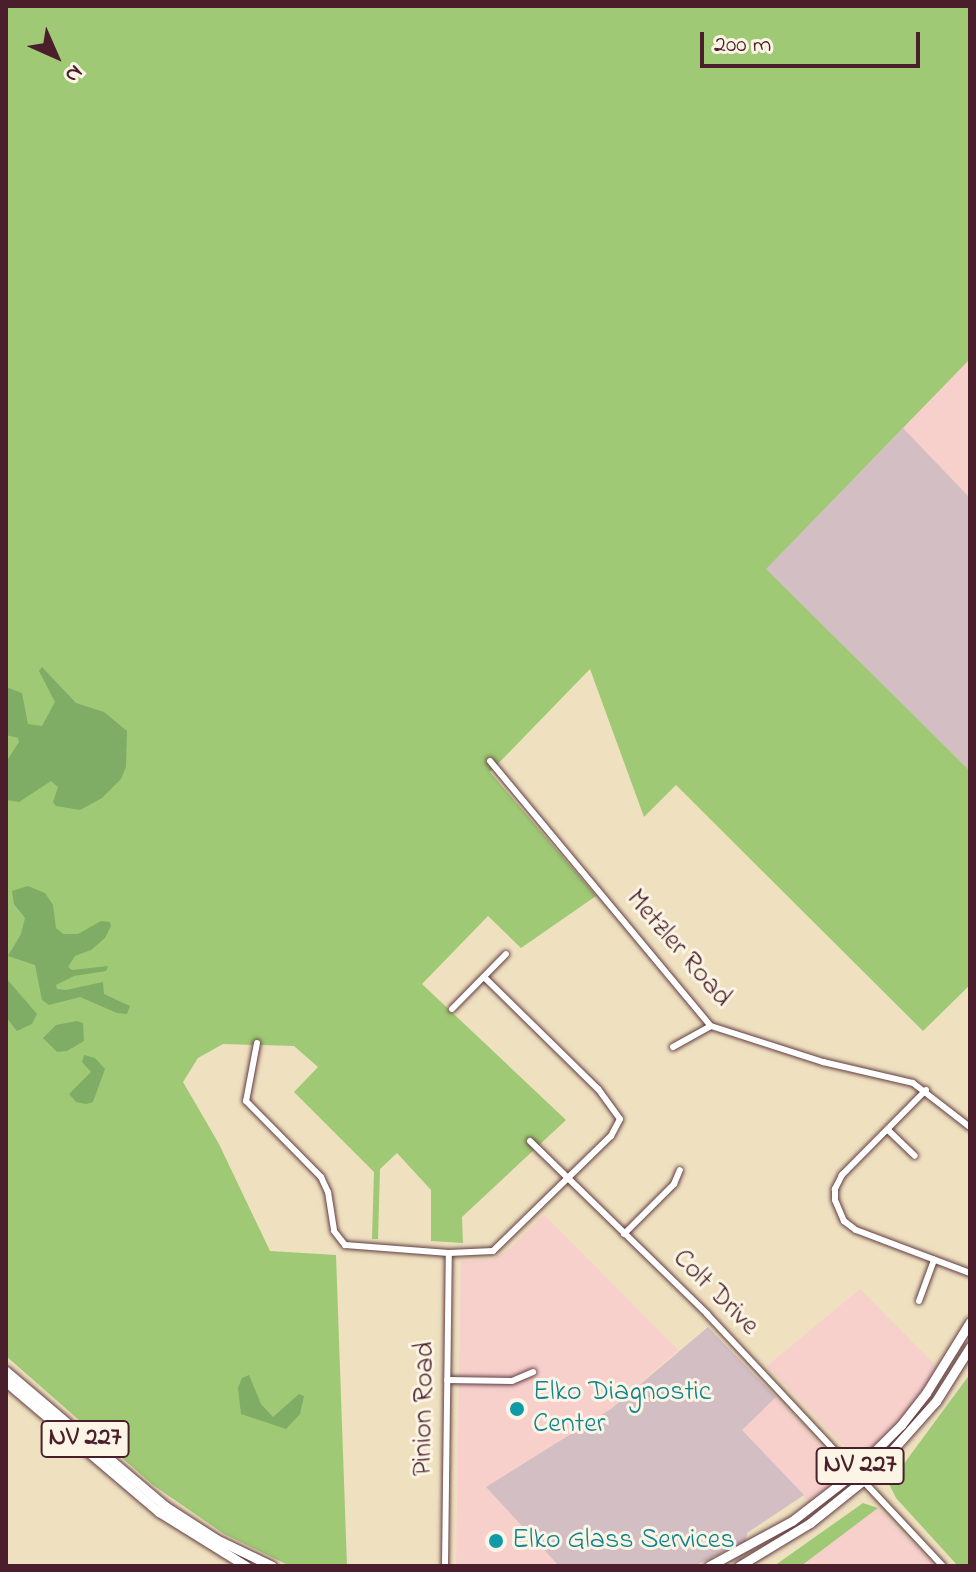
<!DOCTYPE html>
<style>
body{margin:0}
#map{position:relative;width:976px;height:1572px;overflow:hidden;background:#efe1c0;font-family:"Indie Flower",sans-serif}
div>[style]{position:absolute}
.built>*{inset:0;background:#f7d0cc}
.industrial>*{inset:0;background:#d2bec3}
.green>*{inset:0;background:#9fc975}
.forest>*{inset:0;background:#7fad66}
.roads{filter:drop-shadow(0 0 2px #633c41) drop-shadow(0 0 2px #633c41)}
.minor>*{height:6px;margin:-3px;padding:0 3px;transform-origin:3px;border-radius:3px;background:#fff}
.primary>*{height:9px;margin:-4.5px;padding:0 4.5px;transform-origin:4.5px;border-radius:4.5px;background:#fff}
.dots>*{width:22px;height:22px;translate:-50% -50%;box-sizing:border-box;border:4px solid #fcf5e5;border-radius:50%}
span{translate:-50% -50%;white-space:nowrap;text-align:center;line-height:1.15;-webkit-text-stroke:6px #fcf5e5;paint-order:stroke}
.shield-label span{padding:2px 6px;background:#fcf5e5;border:2px solid;border-radius:6px;-webkit-text-stroke-width:0}
.shield-label{font-size:26px;color:#4a1f2b;font-weight:700}
.street-label{font-size:28px;color:#4a1f2b}
.culture-label{font-size:28px;color:#0d838f}
.left{translate:0 -50%;text-align:left}
.frame{position:absolute;inset:0;border:8px solid #4a1f2b;pointer-events:none}
.north{position:absolute;left:16px;top:16px;width:80px;height:80px;-webkit-text-stroke:6px #fcf5e5;paint-order:stroke;rotate:135deg;font-size:22px;font-weight:700;line-height:32px;text-align:center;color:#4a1f2b}
.north::after{content:'';display:block;margin:auto;width:28px;height:36px;background:#4a1f2b;clip-path:polygon(50% 0,100% 100%,50% 72%,0 100%)}
.scale{position:absolute;left:700px;top:32px;width:220px;height:36px;box-sizing:border-box;border:4px solid #4a1f2b;border-top:0;padding-left:10px;font-size:24px;line-height:28px;white-space:nowrap;color:#4a1f2b;-webkit-text-stroke:6px #fcf5e5;paint-order:stroke}
</style>
<div id="map">
<div class="built">
<div style="clip-path:polygon(970px 359px,970px 498px,903px 428px)"></div>
<div style="clip-path:polygon(544px 1215px,678px 1350px,611px 1409px,486px 1487px,559px 1566px,456px 1566px,461px 1261px,493px 1259px,511px 1248px)"></div>
<div style="clip-path:polygon(860px 1289px,938px 1368px,906px 1412px,874px 1445px,861px 1456px,854px 1456px,767px 1366px)"></div>
<div style="clip-path:polygon(776px 1397px,845px 1472px,809px 1502px,741px 1430px)"></div>
<div style="clip-path:polygon(878px 1508px,935px 1566px,801px 1566px)"></div>
</div>
<div class="industrial">
<div style="clip-path:polygon(903px 428px,970px 498px,970px 771px,765px 569px)"></div>
<div style="clip-path:polygon(708px 1327px,776px 1397px,742px 1430px,804px 1495px,747px 1533px,746px 1541px,694px 1566px,559px 1566px,486px 1487px,611px 1409px)"></div>
</div>
<div class="green">
<div style="clip-path:polygon(6px 6px,970px 6px,970px 359px,766px 569px,970px 771px,970px 985px,923px 1031px,676px 785px,644px 817px,590px 669px,490px 772px,596px 896px,521px 948px,488px 916px,422px 984px,566px 1120px,462px 1217px,463px 1243px,431px 1241px,431px 1190px,397px 1153px,380px 1169px,378px 1239px,372px 1239px,374px 1172px,294px 1092px,318px 1067px,294px 1046px,223px 1044px,198px 1058px,183px 1082px,219px 1144px,270px 1251px,336px 1255px,347px 1566px,290px 1566px,224px 1534px,153px 1485px,6px 1356px)"></div>
<div style="clip-path:polygon(970px 1374px,970px 1566px,958px 1566px,896px 1498px,889px 1484px)"></div>
<div style="clip-path:polygon(863px 1503px,878px 1508px,801px 1566px,774px 1566px)"></div>
</div>
<div class="forest">
<div style="clip-path:polygon(42px 667px,76px 703px,104px 712px,127px 731px,126px 767px,121px 779px,102px 798px,80px 810px,56px 806px,53px 802px,58px 787px,51px 781px,19px 802px,6px 800px,6px 762px,19px 742px,18px 738px,6px 735px,6px 687px,22px 693px,28px 724px,42px 726px,55px 702px,39px 671px)"></div>
<div style="clip-path:polygon(28px 886px,45px 893px,53px 905px,56px 928px,63px 934px,78px 934px,101px 921px,110px 922px,111px 926px,105px 938px,91px 950px,75px 956px,68px 967px,72px 970px,108px 966px,106px 971px,74px 976px,56px 985px,57px 989px,66px 990px,103px 982px,104px 994px,130px 1006px,127px 1014px,117px 1013px,80px 997px,49px 1005px,42px 1000px,35px 965px,8px 956px,21px 934px,25px 918px,14px 904px,12px 891px)"></div>
<div style="clip-path:polygon(6px 978px,37px 1014px,32px 1024px,17px 1031px,6px 1017px)"></div>
<div style="clip-path:polygon(77px 1021px,83px 1023px,84px 1041px,67px 1051px,57px 1052px,43px 1038px,56px 1025px)"></div>
<div style="clip-path:polygon(84px 1055px,95px 1058px,105px 1069px,93px 1102px,86px 1104px,76px 1102px,69px 1094px,91px 1072px,82px 1062px)"></div>
<div style="clip-path:polygon(249px 1375px,261px 1404px,273px 1417px,299px 1394px,304px 1396px,300px 1414px,286px 1429px,241px 1414px,238px 1388px,242px 1378px)"></div>
</div>
<div class="roads">
<div class="minor">
<div style="left:490px;top:761px;width:345px;rotate:50.2deg"></div>
<div style="left:711px;top:1026px;width:118px;rotate:17.8deg"></div>
<div style="left:823px;top:1062px;width:92px;rotate:13.1deg"></div>
<div style="left:913px;top:1083px;width:72px;rotate:37.7deg"></div>
<div style="left:452px;top:1009px;width:77px;rotate:-45.5deg"></div>
<div style="left:257px;top:1043px;width:59px;rotate:100.7deg"></div>
<div style="left:246px;top:1101px;width:107px;rotate:45.4deg"></div>
<div style="left:321px;top:1177px;width:17px;rotate:65deg"></div>
<div style="left:328px;top:1192px;width:39px;rotate:81deg"></div>
<div style="left:334px;top:1231px;width:18px;rotate:52deg"></div>
<div style="left:345px;top:1245px;width:104px;rotate:4.4deg"></div>
<div style="left:449px;top:1253px;width:44px;rotate:-2.6deg"></div>
<div style="left:493px;top:1251px;width:165px;rotate:-44.3deg"></div>
<div style="left:611px;top:1136px;width:19px;rotate:-62deg"></div>
<div style="left:620px;top:1119px;width:37px;rotate:-126deg"></div>
<div style="left:598px;top:1089px;width:160px;rotate:-135.5deg"></div>
<div style="left:673px;top:1047px;width:43px;rotate:-28.9deg"></div>
<div style="left:926px;top:1090px;width:120px;rotate:134.7deg"></div>
<div style="left:842px;top:1175px;width:16px;rotate:117deg"></div>
<div style="left:835px;top:1189px;width:11px;rotate:90deg"></div>
<div style="left:835px;top:1200px;width:23px;rotate:67deg"></div>
<div style="left:844px;top:1221px;width:15px;rotate:37deg"></div>
<div style="left:856px;top:1230px;width:122px;rotate:20.7deg"></div>
<div style="left:888px;top:1130px;width:37px;rotate:44deg"></div>
<div style="left:530px;top:1141px;width:248px;rotate:44.3deg"></div>
<div style="left:707px;top:1314px;width:345px;rotate:46.9deg"></div>
<div style="left:624px;top:1234px;width:71px;rotate:-45deg"></div>
<div style="left:674px;top:1184px;width:15px;rotate:-67deg"></div>
<div style="left:919px;top:1301px;width:44px;rotate:-69.9deg"></div>
<div style="left:447px;top:1380px;width:65px;rotate:0.9deg"></div>
<div style="left:512px;top:1381px;width:23px;rotate:-23deg"></div>
<div style="left:445px;top:1566px;width:313px;rotate:-89.3deg"></div>
</div>
<div class="primary">
<div style="left:6px;top:1371px;width:209px;rotate:40.3deg"></div>
<div style="left:165px;top:1506px;width:61px;rotate:32.9deg"></div>
<div style="left:216px;top:1539px;width:62px;rotate:25.7deg"></div>
<div style="left:6px;top:1382px;width:201px;rotate:40.4deg"></div>
<div style="left:159px;top:1512px;width:102px;rotate:31.8deg"></div>
<div style="left:709px;top:1566px;width:94px;rotate:-28.5deg"></div>
<div style="left:792px;top:1521px;width:72px;rotate:-37.7deg"></div>
<div style="left:849px;top:1477px;width:74px;rotate:-45deg"></div>
<div style="left:901px;top:1425px;width:41px;rotate:-52deg"></div>
<div style="left:926px;top:1393px;width:84px;rotate:-58.2deg"></div>
<div style="left:739px;top:1566px;width:83px;rotate:-31.2deg"></div>
<div style="left:810px;top:1523px;width:78px;rotate:-38.8deg"></div>
<div style="left:871px;top:1474px;width:98px;rotate:-48.3deg"></div>
<div style="left:936px;top:1401px;width:64px;rotate:-57.8deg"></div>
</div>
</div>
<div class="dots">
<div style="left:517px;top:1409px;background:#0f9aa8"></div>
<div style="left:496px;top:1541px;background:#0f9aa8"></div>
</div>
<div class="shield-label">
<span style="left:85px;top:1439px">NV 227</span>
<span style="left:860px;top:1466px">NV 227</span>
</div>
<div class="street-label">
<span style="left:678px;top:949px;rotate:49deg">Metzler Road</span>
<span style="left:715px;top:1293px;rotate:45deg">Colt Drive</span>
<span style="left:425px;top:1409px;rotate:-89deg">Pinion Road</span>
</div>
<div class="culture-label">
<span class="left" style="left:533px;top:1409px">Elko Diagnostic<br>Center</span>
<span class="left" style="left:512px;top:1541px">Elko Glass Services</span>
</div>
<div class="frame"></div>
<div class="north">N</div>
<div class="scale">200 m</div>
</div>
